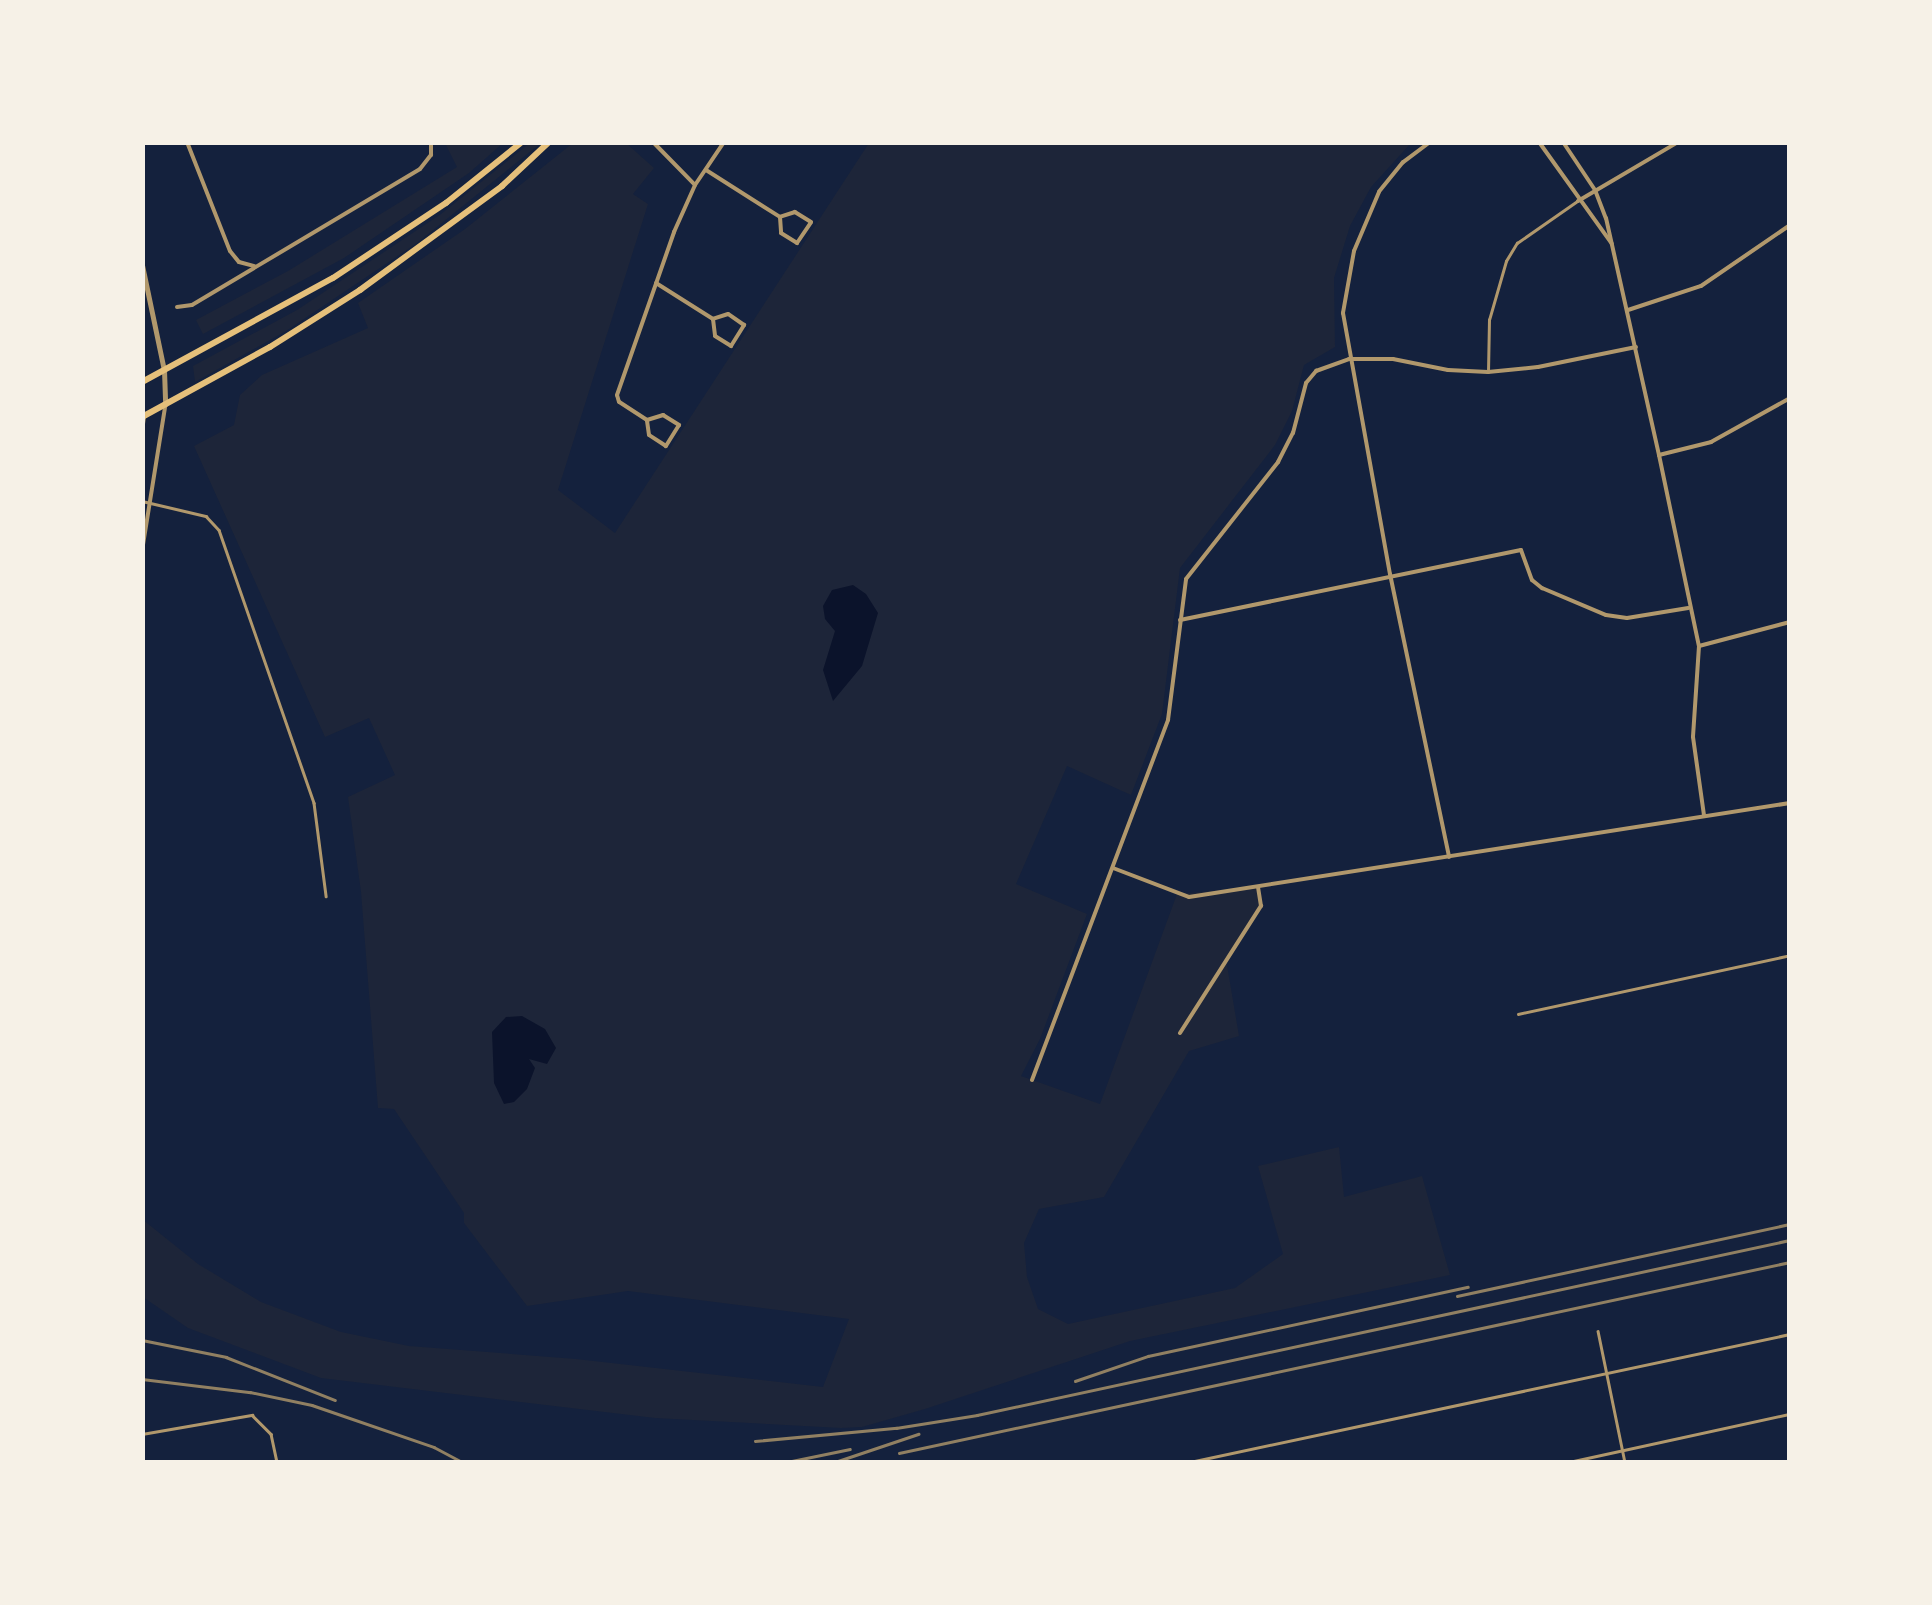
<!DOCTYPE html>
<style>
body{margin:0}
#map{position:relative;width:1932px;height:1605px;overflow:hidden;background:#14213d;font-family:"Work Sans",sans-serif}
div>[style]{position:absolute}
.green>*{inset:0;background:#1d2539}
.water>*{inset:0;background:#0b132b}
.service>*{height:2.5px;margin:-1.25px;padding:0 1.25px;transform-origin:1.25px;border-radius:1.25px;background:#b1986c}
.minor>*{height:4px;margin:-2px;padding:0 2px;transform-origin:2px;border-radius:2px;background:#b1986c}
.tertiary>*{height:5px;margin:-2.5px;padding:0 2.5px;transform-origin:2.5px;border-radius:2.5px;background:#b1986c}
.secondary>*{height:6px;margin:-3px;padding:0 3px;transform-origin:3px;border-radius:3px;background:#e5c07b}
.rail>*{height:2.5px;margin:-1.25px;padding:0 1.25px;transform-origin:1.25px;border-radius:1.25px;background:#918062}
span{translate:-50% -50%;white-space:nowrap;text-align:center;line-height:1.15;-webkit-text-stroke:8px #f6f1e7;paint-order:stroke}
.frame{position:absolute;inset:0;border:145px solid #f6f1e7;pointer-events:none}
</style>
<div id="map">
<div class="green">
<div style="clip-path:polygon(445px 143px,503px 143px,469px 173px,344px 258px,203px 334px,196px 320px,288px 271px,457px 167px)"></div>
<div style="clip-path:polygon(530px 143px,541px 143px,417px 243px,286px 331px,195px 382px,193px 366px,297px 310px,441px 214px)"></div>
<div style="clip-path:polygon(573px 143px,626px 143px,654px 168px,633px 194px,648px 204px,558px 490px,615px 533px,869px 143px,1411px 143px,1371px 187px,1350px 226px,1334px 278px,1335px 347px,1304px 365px,1292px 411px,1275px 445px,1180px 568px,1162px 714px,1131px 795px,1067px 766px,1016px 884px,1087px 914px,1040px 1039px,1021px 1076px,1100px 1104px,1177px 894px,1258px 887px,1261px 906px,1226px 959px,1239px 1036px,1189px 1051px,1104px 1197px,1039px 1209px,1024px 1243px,1027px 1277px,1038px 1309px,1068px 1324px,1235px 1288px,1283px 1254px,1258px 1166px,1339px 1147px,1344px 1197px,1422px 1176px,1450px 1275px,1130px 1341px,925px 1409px,862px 1427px,841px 1428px,655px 1418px,321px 1378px,188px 1328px,143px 1297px,142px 1219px,198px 1264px,261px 1302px,341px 1332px,409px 1346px,576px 1359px,823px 1387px,849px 1319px,628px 1291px,527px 1306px,464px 1223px,464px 1213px,394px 1109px,378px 1108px,361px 892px,348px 797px,395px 775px,369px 718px,325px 737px,194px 446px,234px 425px,240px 395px,262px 375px,368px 328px,358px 303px,465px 229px)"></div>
</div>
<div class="water">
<div style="clip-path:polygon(853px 585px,866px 594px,878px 613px,862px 666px,833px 701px,823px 670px,835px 631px,825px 619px,823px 606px,832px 590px)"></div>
<div style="clip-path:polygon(522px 1016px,545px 1029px,556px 1048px,547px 1064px,529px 1059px,535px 1068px,527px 1089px,514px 1102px,504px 1104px,494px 1083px,492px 1032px,506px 1017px)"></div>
</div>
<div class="service">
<div style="left:1488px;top:372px;width:52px;rotate:-88.9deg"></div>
<div style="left:1489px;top:320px;width:61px;rotate:-73.9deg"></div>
<div style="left:1506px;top:261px;width:21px;rotate:-59deg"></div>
<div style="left:1517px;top:243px;width:72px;rotate:-34.8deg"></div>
<div style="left:142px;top:501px;width:66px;rotate:13.2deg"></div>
<div style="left:206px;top:516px;width:19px;rotate:47deg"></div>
<div style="left:219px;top:530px;width:289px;rotate:70.8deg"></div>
<div style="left:314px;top:803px;width:94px;rotate:82.6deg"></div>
<div style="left:1518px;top:1014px;width:278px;rotate:-12.2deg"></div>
<div style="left:1598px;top:1331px;width:134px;rotate:78.4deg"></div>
<div style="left:142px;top:1434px;width:112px;rotate:-9.8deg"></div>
<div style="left:252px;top:1415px;width:27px;rotate:45deg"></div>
<div style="left:271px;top:1434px;width:29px;rotate:78deg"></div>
<div style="left:1190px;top:1462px;width:614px;rotate:-12.04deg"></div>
<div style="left:1569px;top:1462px;width:226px;rotate:-12.3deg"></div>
</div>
<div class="minor">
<div style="left:187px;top:142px;width:117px;rotate:68.5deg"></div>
<div style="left:230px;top:251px;width:14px;rotate:51deg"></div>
<div style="left:239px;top:262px;width:16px;rotate:15deg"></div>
<div style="left:653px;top:142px;width:60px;rotate:45.7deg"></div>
<div style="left:862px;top:142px;width:1px"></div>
<div style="left:1430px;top:142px;width:34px;rotate:143deg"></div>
<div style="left:1403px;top:162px;width:38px;rotate:129deg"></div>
<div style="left:1379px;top:192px;width:64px;rotate:113deg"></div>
<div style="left:1354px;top:251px;width:63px;rotate:100.1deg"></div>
<div style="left:1343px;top:313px;width:265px;rotate:79.8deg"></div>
<div style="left:1390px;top:574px;width:289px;rotate:78.2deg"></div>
<div style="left:1539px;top:142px;width:125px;rotate:54.4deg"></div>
<div style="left:1563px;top:142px;width:58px;rotate:56.3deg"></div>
<div style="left:1595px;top:190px;width:30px;rotate:69deg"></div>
<div style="left:1606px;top:218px;width:243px;rotate:77.4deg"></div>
<div style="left:1659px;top:455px;width:195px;rotate:78.2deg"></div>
<div style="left:1699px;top:646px;width:91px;rotate:93.8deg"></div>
<div style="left:1693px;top:737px;width:79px;rotate:82deg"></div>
<div style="left:706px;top:170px;width:88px;rotate:32.4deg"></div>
<div style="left:780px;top:217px;width:16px;rotate:86deg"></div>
<div style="left:781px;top:233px;width:19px;rotate:32deg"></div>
<div style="left:797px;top:243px;width:25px;rotate:-56deg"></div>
<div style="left:811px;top:222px;width:19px;rotate:-148deg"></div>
<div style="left:795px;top:212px;width:16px;rotate:162deg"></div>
<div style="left:1578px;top:201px;width:116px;rotate:-30.5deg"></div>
<div style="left:656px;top:283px;width:67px;rotate:32.3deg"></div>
<div style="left:713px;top:319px;width:17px;rotate:83deg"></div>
<div style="left:715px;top:336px;width:19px;rotate:32deg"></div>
<div style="left:731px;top:346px;width:25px;rotate:-58deg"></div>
<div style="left:744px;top:325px;width:19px;rotate:-145deg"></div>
<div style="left:728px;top:314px;width:16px;rotate:162deg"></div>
<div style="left:177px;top:307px;width:15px;rotate:-8deg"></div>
<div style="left:192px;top:305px;width:265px;rotate:-30.8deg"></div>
<div style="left:420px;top:169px;width:18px;rotate:-52deg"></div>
<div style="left:431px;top:155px;width:13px;rotate:-90deg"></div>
<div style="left:1628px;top:310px;width:77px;rotate:-18.2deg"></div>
<div style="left:1701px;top:286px;width:108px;rotate:-34.4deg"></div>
<div style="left:647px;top:420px;width:17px;rotate:-17deg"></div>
<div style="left:663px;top:415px;width:19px;rotate:32deg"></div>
<div style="left:679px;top:425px;width:25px;rotate:122deg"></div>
<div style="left:666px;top:446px;width:20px;rotate:-147deg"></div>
<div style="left:649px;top:435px;width:15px;rotate:-98deg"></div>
<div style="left:647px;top:420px;width:33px;rotate:-147deg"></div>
<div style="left:619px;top:402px;width:7px;rotate:-106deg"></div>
<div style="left:617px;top:395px;width:173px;rotate:-70.7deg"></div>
<div style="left:674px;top:232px;width:51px;rotate:-65.9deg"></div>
<div style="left:695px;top:185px;width:52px;rotate:-56deg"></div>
<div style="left:142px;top:431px;width:15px;rotate:-82deg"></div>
<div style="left:1659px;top:455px;width:54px;rotate:-14deg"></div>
<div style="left:1711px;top:442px;width:90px;rotate:-29.1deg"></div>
<div style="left:142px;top:551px;width:146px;rotate:-80.9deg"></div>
<div style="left:1180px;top:620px;width:348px;rotate:-11.6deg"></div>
<div style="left:1521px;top:550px;width:32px;rotate:70deg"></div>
<div style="left:1532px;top:580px;width:13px;rotate:39deg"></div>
<div style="left:1542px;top:588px;width:69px;rotate:22.9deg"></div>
<div style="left:1606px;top:615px;width:21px;rotate:8deg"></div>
<div style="left:1627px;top:618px;width:62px;rotate:-9.3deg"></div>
<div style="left:1699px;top:646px;width:94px;rotate:-14.8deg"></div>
<div style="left:1113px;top:868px;width:81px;rotate:20.9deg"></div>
<div style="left:1189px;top:897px;width:608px;rotate:-8.89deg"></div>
<div style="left:1180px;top:1033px;width:151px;rotate:-57.5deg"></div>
<div style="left:1261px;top:906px;width:19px;rotate:-99deg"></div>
<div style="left:1032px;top:1080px;width:385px;rotate:-69.3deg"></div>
<div style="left:1168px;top:720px;width:142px;rotate:-82.7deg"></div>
<div style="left:1186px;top:579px;width:149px;rotate:-51.8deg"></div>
<div style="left:1278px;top:462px;width:33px;rotate:-63deg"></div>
<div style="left:1293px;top:433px;width:52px;rotate:-75.4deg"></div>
<div style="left:1306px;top:383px;width:16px;rotate:-50deg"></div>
<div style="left:1316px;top:371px;width:35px;rotate:-20deg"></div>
<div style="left:1349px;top:359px;width:44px"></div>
<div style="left:1393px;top:359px;width:56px;rotate:11.3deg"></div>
<div style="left:1448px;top:370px;width:40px;rotate:2.9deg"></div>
<div style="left:1488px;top:372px;width:50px;rotate:-5.7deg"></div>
<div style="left:1538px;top:367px;width:100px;rotate:-11.5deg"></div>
</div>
<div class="tertiary">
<div style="left:142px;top:265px;width:107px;rotate:78.2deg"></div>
<div style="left:164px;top:370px;width:34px;rotate:88deg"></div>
</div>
<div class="secondary">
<div style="left:142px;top:382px;width:217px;rotate:-28.6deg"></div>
<div style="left:333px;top:278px;width:136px;rotate:-33.6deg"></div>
<div style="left:446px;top:203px;width:97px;rotate:-38.8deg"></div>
<div style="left:142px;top:417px;width:146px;rotate:-28.7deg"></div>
<div style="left:270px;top:347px;width:107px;rotate:-32.3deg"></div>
<div style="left:360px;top:290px;width:176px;rotate:-36.2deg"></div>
<div style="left:502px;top:186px;width:64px;rotate:-43.1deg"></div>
</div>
<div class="rail">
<div style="left:1457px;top:1296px;width:341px;rotate:-12.2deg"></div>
<div style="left:142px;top:1340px;width:86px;rotate:11.4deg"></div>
<div style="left:226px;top:1357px;width:117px;rotate:21.5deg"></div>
<div style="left:142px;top:1379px;width:109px;rotate:6.9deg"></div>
<div style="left:250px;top:1392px;width:63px;rotate:11.8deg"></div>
<div style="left:312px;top:1405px;width:129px;rotate:19deg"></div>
<div style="left:434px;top:1447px;width:32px;rotate:28deg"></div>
<div style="left:1075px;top:1381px;width:77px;rotate:-18.9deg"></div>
<div style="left:1148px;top:1356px;width:327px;rotate:-12.2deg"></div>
<div style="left:755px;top:1441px;width:142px;rotate:-5.3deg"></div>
<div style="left:896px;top:1428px;width:82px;rotate:-9.1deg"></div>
<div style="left:977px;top:1415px;width:832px;rotate:-12.15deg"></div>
<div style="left:899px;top:1453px;width:911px;rotate:-12.1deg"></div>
<div style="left:787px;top:1462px;width:64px;rotate:-11.7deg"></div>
<div style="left:835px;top:1462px;width:88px;rotate:-18.6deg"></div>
</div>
<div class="frame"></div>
</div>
